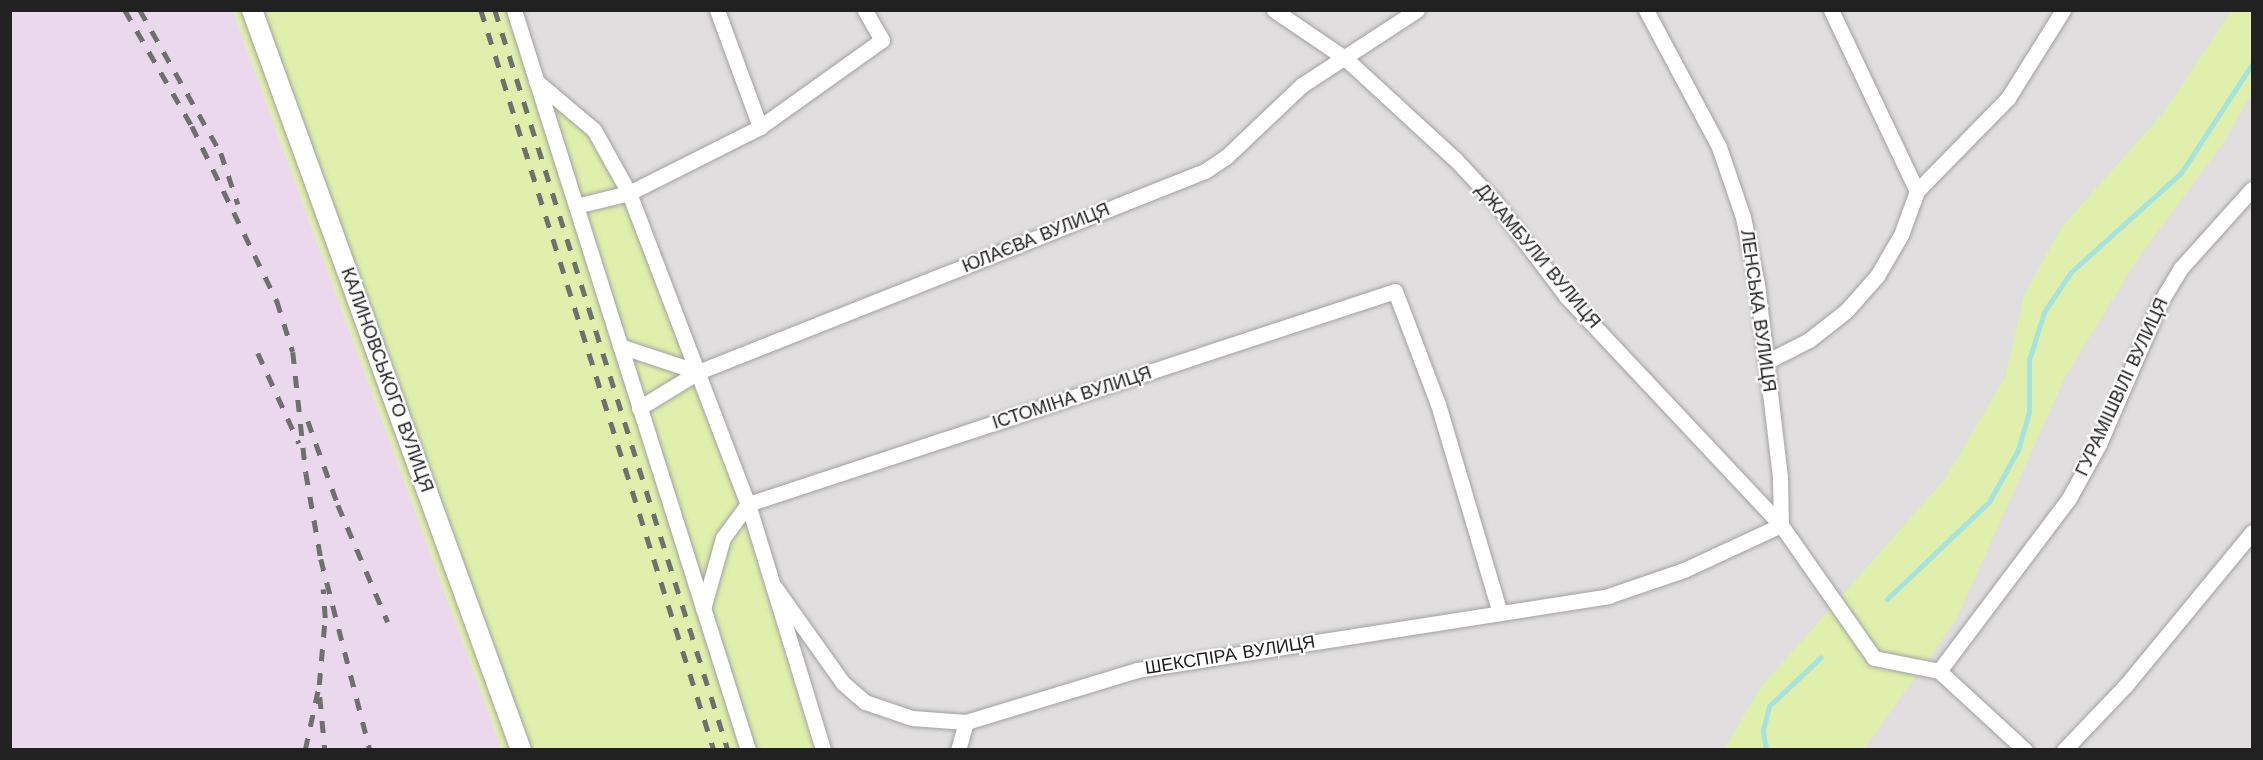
<!DOCTYPE html>
<meta charset="utf-8">
<style>
body{margin:0}
#map{position:relative;width:2263px;height:760px;overflow:hidden;background:#f2ece8;font-family:"Work Sans",sans-serif}
div>[style]{position:absolute}
.residential>*{inset:0;background:#e0dedf}
.industrial>*{inset:0;background:#ead9ec}
.grass>*{inset:0;background:#e0efab}
.stream>*{height:5px;margin:-2.5px;padding:0 2.5px;transform-origin:2.5px;border-radius:2.5px;background:#a5e3df}
.roads{filter:drop-shadow(0 0 2px #a2a2a2) drop-shadow(0 0 2px #a2a2a2)}
.minor>*{height:15px;margin:-7.5px;padding:0 7.5px;transform-origin:7.5px;border-radius:7.5px;background:#fff}
.tertiary>*{height:20px;margin:-10px;padding:0 10px;transform-origin:10px;border-radius:10px;background:#fff}
.rail>*{height:4.5px;margin-top:-2.25px;transform-origin:0;background:repeating-linear-gradient(90deg,#6f6f6f 0 12px,transparent 0 24px)}
span{translate:-50% -50%;white-space:nowrap;text-align:center;line-height:1.15;-webkit-text-stroke:4.5px #fff;paint-order:stroke}
.street-label{font-size:18px;color:#212121}
.frame{position:absolute;inset:0;border:12px solid #212121;pointer-events:none}
</style>
<div id="map">
<div class="residential">
<div style="clip-path:polygon(519px 11px,2252px 11px,2252px 749px,832px 749px,755px 502px,632px 184px,598px 125px,540px 77px)"></div>
</div>
<div class="industrial">
<div style="clip-path:polygon(10px 11px,233px 11px,502px 749px,11px 749px)"></div>
</div>
<div class="grass">
<div style="clip-path:polygon(233px 11px,244px 11px,513px 749px,502px 749px)"></div>
<div style="clip-path:polygon(261px 11px,507px 11px,530px 83px,589px 134px,620px 189px,740px 506px,814px 749px,530px 749px)"></div>
<div style="clip-path:polygon(2231px 11px,2252px 11px,2252px 93px,2223px 143px,2137px 260px,2066px 375px,1956px 620px,1864px 749px,1724px 750px,1760px 688px,1945px 479px,2005px 377px,2024px 295px,2061px 228px,2164px 112px)"></div>
</div>
<div class="stream">
<div style="left:1887px;top:599px;width:141px;rotate:-43.6deg"></div>
<div style="left:1989px;top:502px;width:60px;rotate:-60.9deg"></div>
<div style="left:2018px;top:450px;width:40px;rotate:-74deg"></div>
<div style="left:2029px;top:412px;width:52px;rotate:-90deg"></div>
<div style="left:2029px;top:360px;width:50px;rotate:-72.6deg"></div>
<div style="left:2044px;top:312px;width:48px;rotate:-56deg"></div>
<div style="left:2071px;top:272px;width:148px;rotate:-42deg"></div>
<div style="left:2181px;top:173px;width:130px;rotate:-56.9deg"></div>
<div style="left:1766px;top:750px;width:20px;rotate:-99deg"></div>
<div style="left:1763px;top:730px;width:25px;rotate:-76deg"></div>
<div style="left:1769px;top:706px;width:71px;rotate:-43.3deg"></div>
</div>
<div class="roads">
<div class="minor">
<div style="left:514px;top:10px;width:776px;rotate:72.45deg"></div>
<div style="left:717px;top:10px;width:125px;rotate:69.8deg"></div>
<div style="left:1274px;top:10px;width:87px;rotate:34.2deg"></div>
<div style="left:1346px;top:59px;width:149px;rotate:42.6deg"></div>
<div style="left:1456px;top:160px;width:57px;rotate:47.1deg"></div>
<div style="left:1495px;top:202px;width:118px;rotate:52.9deg"></div>
<div style="left:1566px;top:296px;width:314px;rotate:46.8deg"></div>
<div style="left:1781px;top:525px;width:162px;rotate:55deg"></div>
<div style="left:1874px;top:658px;width:66px;rotate:11.3deg"></div>
<div style="left:1646px;top:10px;width:155px;rotate:61.9deg"></div>
<div style="left:1719px;top:147px;width:74px;rotate:71.1deg"></div>
<div style="left:1743px;top:217px;width:68px;rotate:78.2deg"></div>
<div style="left:1757px;top:284px;width:195px;rotate:83.2deg"></div>
<div style="left:1780px;top:478px;width:47px;rotate:88.8deg"></div>
<div style="left:1831px;top:10px;width:200px;rotate:64.6deg"></div>
<div style="left:536px;top:81px;width:76px;rotate:40.2deg"></div>
<div style="left:594px;top:130px;width:72px;rotate:60.9deg"></div>
<div style="left:629px;top:193px;width:333px;rotate:69.1deg"></div>
<div style="left:748px;top:504px;width:257px;rotate:73deg"></div>
<div style="left:576px;top:206px;width:55px;rotate:-13.8deg"></div>
<div style="left:629px;top:193px;width:147px;rotate:-26.7deg"></div>
<div style="left:760px;top:127px;width:150px;rotate:-35.5deg"></div>
<div style="left:882px;top:40px;width:34px;rotate:-120deg"></div>
<div style="left:620px;top:346px;width:82px;rotate:18.4deg"></div>
<div style="left:1766px;top:362px;width:48px;rotate:-27.1deg"></div>
<div style="left:1809px;top:340px;width:47px;rotate:-38.1deg"></div>
<div style="left:1846px;top:311px;width:47px;rotate:-48.5deg"></div>
<div style="left:1877px;top:276px;width:48px;rotate:-59.7deg"></div>
<div style="left:1901px;top:235px;width:47px;rotate:-70deg"></div>
<div style="left:1917px;top:191px;width:130px;rotate:-45.6deg"></div>
<div style="left:2008px;top:98px;width:104px;rotate:-58deg"></div>
<div style="left:639px;top:408px;width:69px;rotate:-31.4deg"></div>
<div style="left:698px;top:372px;width:545px;rotate:-21.63deg"></div>
<div style="left:1205px;top:171px;width:25px;rotate:-34deg"></div>
<div style="left:1226px;top:157px;width:105px;rotate:-43.5deg"></div>
<div style="left:1302px;top:85px;width:137px;rotate:-33.1deg"></div>
<div style="left:774px;top:586px;width:119px;rotate:54.6deg"></div>
<div style="left:843px;top:683px;width:29px;rotate:41deg"></div>
<div style="left:865px;top:702px;width:50px;rotate:18.8deg"></div>
<div style="left:912px;top:718px;width:54px;rotate:4.2deg"></div>
<div style="left:966px;top:722px;width:179px;rotate:-16.9deg"></div>
<div style="left:1137px;top:670px;width:477px;rotate:-8.9deg"></div>
<div style="left:1608px;top:596px;width:80px;rotate:-18.9deg"></div>
<div style="left:1684px;top:570px;width:107px;rotate:-24.9deg"></div>
<div style="left:703px;top:609px;width:74px;rotate:-74.3deg"></div>
<div style="left:723px;top:538px;width:42px;rotate:-53.7deg"></div>
<div style="left:748px;top:504px;width:681px;rotate:-18.22deg"></div>
<div style="left:1395px;top:291px;width:121px;rotate:69.2deg"></div>
<div style="left:1438px;top:404px;width:218px;rotate:73.5deg"></div>
<div style="left:1939px;top:671px;width:214px;rotate:-53deg"></div>
<div style="left:2068px;top:500px;width:64px;rotate:-61deg"></div>
<div style="left:2099px;top:444px;width:156px;rotate:-66.6deg"></div>
<div style="left:2161px;top:301px;width:39px;rotate:-59deg"></div>
<div style="left:2181px;top:268px;width:106px;rotate:-48.1deg"></div>
<div style="left:1939px;top:671px;width:117px;rotate:42.6deg"></div>
<div style="left:958px;top:750px;width:29px;rotate:-74deg"></div>
<div style="left:2064px;top:750px;width:90px;rotate:-46.4deg"></div>
<div style="left:2126px;top:685px;width:198px;rotate:-50.5deg"></div>
</div>
<div class="tertiary">
<div style="left:252px;top:10px;width:787px;rotate:70.02deg"></div>
</div>
</div>
<div class="rail">
<div style="left:125px;top:10px;width:134px;rotate:60deg"></div>
<div style="left:192px;top:126px;width:195px;rotate:64.1deg"></div>
<div style="left:277px;top:301px;width:53px;rotate:72.6deg"></div>
<div style="left:293px;top:352px;width:122px;rotate:83.9deg"></div>
<div style="left:306px;top:473px;width:87px;rotate:80.1deg"></div>
<div style="left:321px;top:559px;width:197px;rotate:75.6deg"></div>
<div style="left:140px;top:10px;width:164px;rotate:60.5deg"></div>
<div style="left:221px;top:153px;width:54px;rotate:71.6deg"></div>
<div style="left:481px;top:10px;width:776px;rotate:72.52deg"></div>
<div style="left:495px;top:10px;width:776px;rotate:72.52deg"></div>
<div style="left:258px;top:353px;width:99px;rotate:65.5deg"></div>
<div style="left:308px;top:421px;width:89px;rotate:70.3deg"></div>
<div style="left:338px;top:505px;width:127px;rotate:66.9deg"></div>
<div style="left:320px;top:697px;width:53px;rotate:84.6deg"></div>
<div style="left:305px;top:750px;width:66px;rotate:-77.8deg"></div>
<div style="left:319px;top:685px;width:67px;rotate:-84.9deg"></div>
<div style="left:325px;top:618px;width:29px;rotate:-94deg"></div>
</div>
<div class="street-label">
<span style="left:1036px;top:238px;rotate:-22deg">ЮЛАЄВА ВУЛИЦЯ</span>
<span style="left:1538px;top:256px;rotate:50deg">ДЖАМБУЛИ ВУЛИЦЯ</span>
<span style="left:1758px;top:311px;rotate:82deg">ЛЕНСЬКА ВУЛИЦЯ</span>
<span style="left:387px;top:380px;rotate:70deg">КАЛИНОВСЬКОГО ВУЛИЦЯ</span>
<span style="left:2122px;top:387px;rotate:-65deg">ГУРАМІШВІЛІ ВУЛИЦЯ</span>
<span style="left:1072px;top:398px;rotate:-18deg">ІСТОМІНА ВУЛИЦЯ</span>
<span style="left:1230px;top:655px;rotate:-9deg">ШЕКСПІРА ВУЛИЦЯ</span>
</div>
<div class="frame"></div>
</div>
